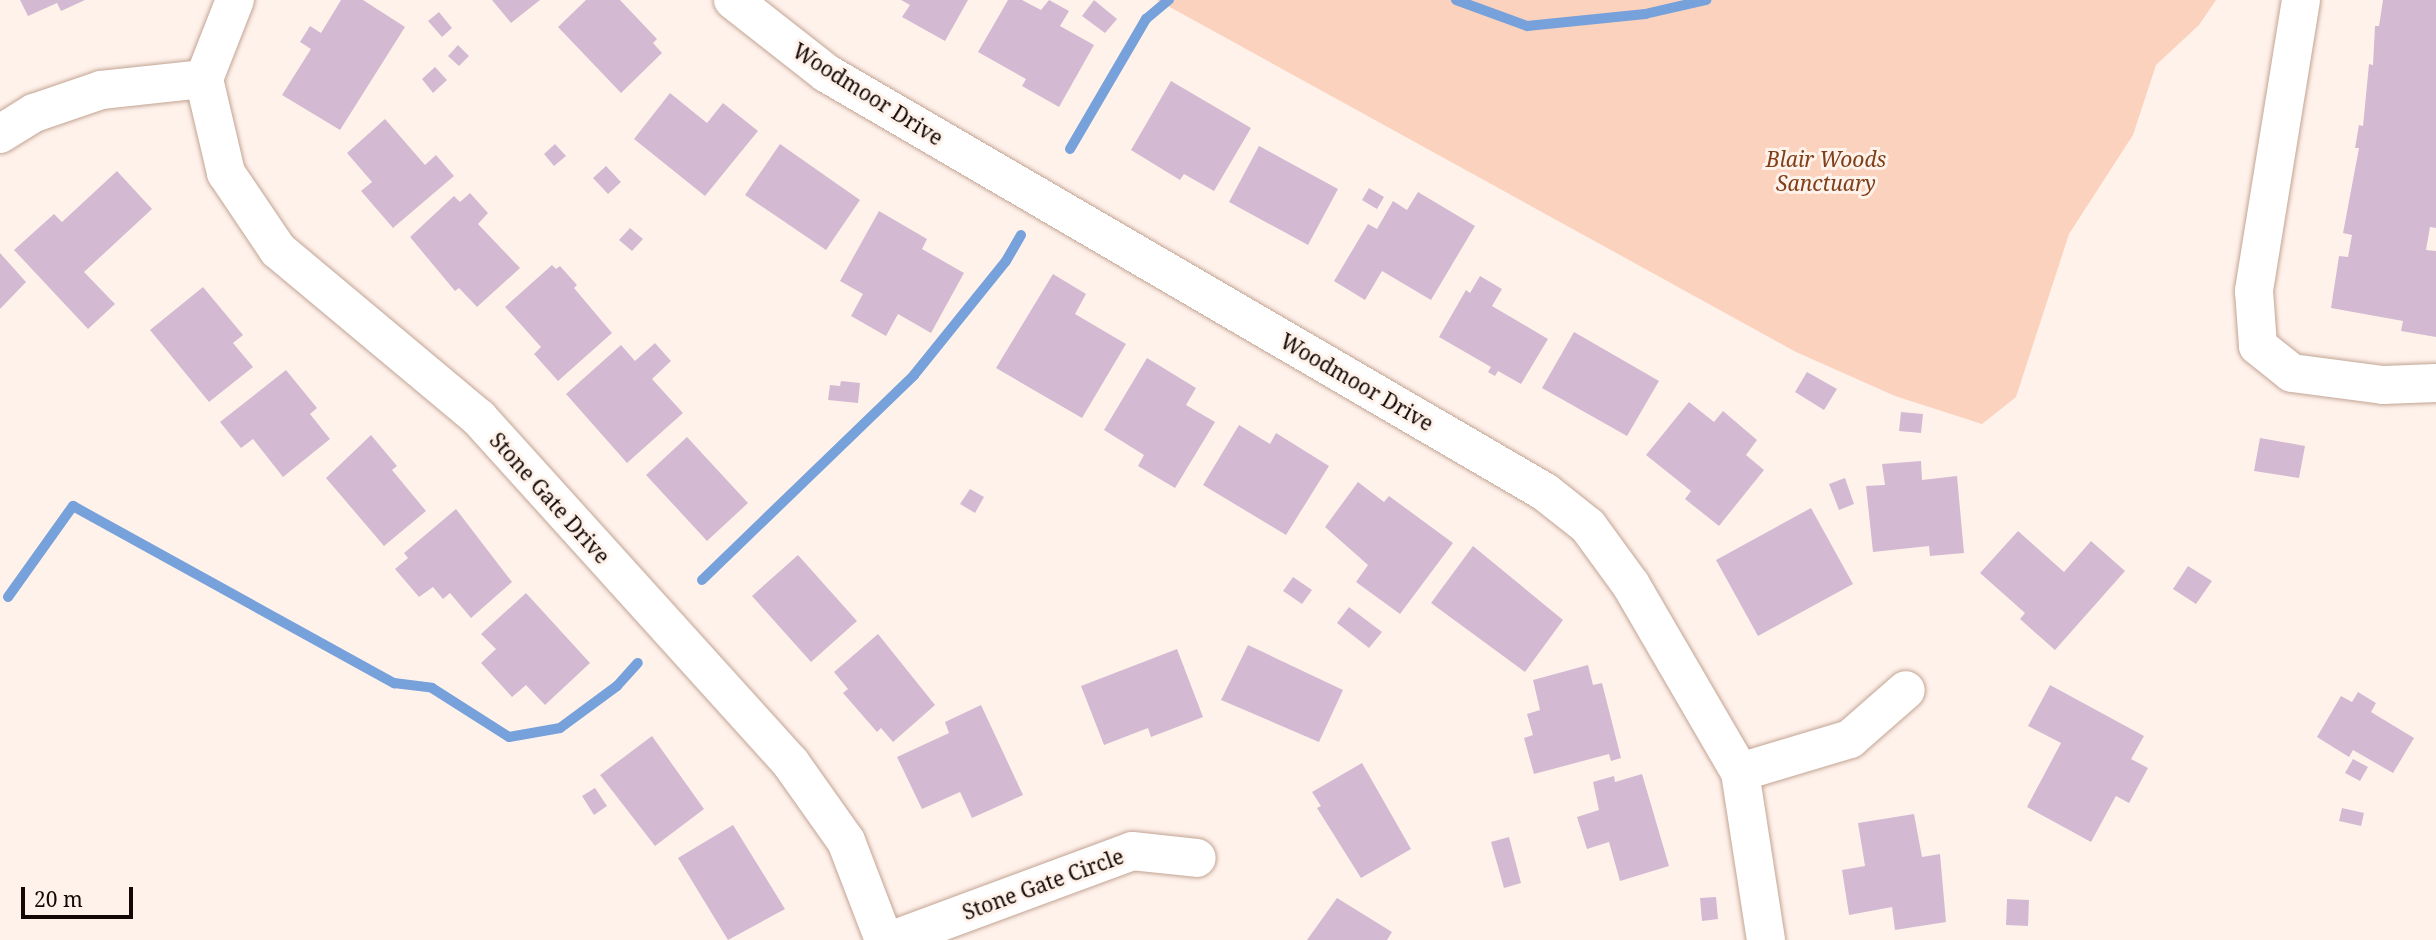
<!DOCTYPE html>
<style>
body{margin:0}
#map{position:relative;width:2436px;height:940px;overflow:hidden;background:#fff2eb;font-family:"Noto Serif",serif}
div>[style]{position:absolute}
.green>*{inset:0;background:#fbd2be}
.stream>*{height:10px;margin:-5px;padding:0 5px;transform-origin:5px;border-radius:5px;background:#77a1db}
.building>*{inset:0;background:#d3bad2}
.roads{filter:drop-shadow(0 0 2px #c2a494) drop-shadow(0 0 2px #c2a494)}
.minor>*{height:38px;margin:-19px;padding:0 19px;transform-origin:19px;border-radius:19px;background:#fff}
span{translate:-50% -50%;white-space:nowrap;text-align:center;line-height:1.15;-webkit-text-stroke:6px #fff2eb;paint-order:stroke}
.street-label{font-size:21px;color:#130804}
.park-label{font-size:21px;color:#7f3f19;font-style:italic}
.scale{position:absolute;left:21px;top:887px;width:112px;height:32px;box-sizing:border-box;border:4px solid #130804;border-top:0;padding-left:9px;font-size:21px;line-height:24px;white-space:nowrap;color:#130804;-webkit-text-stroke:5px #fff2eb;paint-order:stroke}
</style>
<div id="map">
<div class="green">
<div style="clip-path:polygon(1157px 0,2216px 0,2199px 25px,2156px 65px,2133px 135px,2069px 234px,2016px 397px,1982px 424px,1895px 396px,1796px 352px)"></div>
</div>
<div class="stream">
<div style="left:1456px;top:0;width:76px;rotate:20.1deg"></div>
<div style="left:1527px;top:26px;width:119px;rotate:-5.8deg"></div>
<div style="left:1645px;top:14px;width:63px;rotate:-12.9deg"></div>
<div style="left:1070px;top:149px;width:151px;rotate:-59.7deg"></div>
<div style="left:1146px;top:19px;width:30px;rotate:-40deg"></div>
<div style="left:702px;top:580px;width:295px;rotate:-44deg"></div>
<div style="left:914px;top:375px;width:146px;rotate:-51.1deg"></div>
<div style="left:1006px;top:261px;width:30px;rotate:-60deg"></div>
<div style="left:8px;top:597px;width:112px;rotate:-54.5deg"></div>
<div style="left:73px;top:506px;width:367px;rotate:28.9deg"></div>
<div style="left:394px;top:683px;width:38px;rotate:7deg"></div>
<div style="left:432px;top:688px;width:91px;rotate:32.5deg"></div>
<div style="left:509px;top:737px;width:52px;rotate:-10deg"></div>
<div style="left:560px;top:728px;width:71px;rotate:-36.4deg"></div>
<div style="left:617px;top:686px;width:31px;rotate:-48deg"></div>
</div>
<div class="building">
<div style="clip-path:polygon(20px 0,85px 0,61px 11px,57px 3px,28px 16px)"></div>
<div style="clip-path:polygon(341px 0,363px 0,405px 27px,340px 130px,282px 95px,311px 49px,300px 42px,310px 26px,321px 33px)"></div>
<div style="clip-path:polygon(492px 0,540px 0,511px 23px)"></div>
<div style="clip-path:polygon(586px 0,620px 0,657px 39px,653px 43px,662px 53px,621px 93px,558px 27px)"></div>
<div style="clip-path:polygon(901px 0,968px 0,945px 41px,902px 17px,910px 5px)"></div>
<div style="clip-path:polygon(1008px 0,1022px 0,1041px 10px,1049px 0,1069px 11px,1060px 26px,1094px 45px,1059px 107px,1022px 86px,1026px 79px,978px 52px)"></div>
<div style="clip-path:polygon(1094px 0,1117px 19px,1105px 33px,1082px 16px)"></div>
<div style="clip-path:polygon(2383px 0,2436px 0,2436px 228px,2430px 227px,2426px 250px,2436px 251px,2436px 337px,2401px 331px,2403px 321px,2331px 308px,2339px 256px,2348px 257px,2352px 235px,2343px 233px,2359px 148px,2355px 148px,2359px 125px,2363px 126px,2369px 64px,2373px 65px,2375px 26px,2379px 26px)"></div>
<div style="clip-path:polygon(439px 12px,452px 28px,442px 37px,428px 21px)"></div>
<div style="clip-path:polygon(458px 45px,469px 56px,459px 66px,448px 56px)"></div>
<div style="clip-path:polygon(435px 67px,447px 80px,433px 93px,422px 79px)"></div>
<div style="clip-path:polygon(1171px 81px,1251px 128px,1214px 191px,1184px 174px,1180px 180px,1131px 150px)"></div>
<div style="clip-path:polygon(670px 93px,707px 123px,723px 103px,758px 131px,705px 196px,634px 139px)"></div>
<div style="clip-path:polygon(385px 119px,425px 165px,436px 155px,454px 176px,393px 228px,361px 191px,372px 182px,347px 153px)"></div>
<div style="clip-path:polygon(555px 144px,566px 156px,554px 166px,544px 154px)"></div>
<div style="clip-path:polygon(780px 144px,860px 200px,826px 250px,745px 195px)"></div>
<div style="clip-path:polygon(1259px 146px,1338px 189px,1308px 245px,1229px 202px)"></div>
<div style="clip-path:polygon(606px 166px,621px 182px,608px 194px,593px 178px)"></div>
<div style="clip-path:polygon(117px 171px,152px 209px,84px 272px,115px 304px,88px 329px,14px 250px,54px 214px,62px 222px)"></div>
<div style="clip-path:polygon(1369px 188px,1384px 197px,1377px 209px,1362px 200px)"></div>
<div style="clip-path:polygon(1418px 192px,1475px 226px,1431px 300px,1382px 271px,1365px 300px,1334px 281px,1368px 224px,1377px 229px,1393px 201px,1407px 210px)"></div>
<div style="clip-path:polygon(470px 193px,488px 213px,478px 224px,520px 268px,477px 307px,459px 288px,455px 291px,410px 237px,454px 196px,460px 202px)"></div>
<div style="clip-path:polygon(879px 211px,927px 239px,922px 249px,964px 273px,931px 333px,898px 314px,886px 336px,851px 316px,863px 294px,840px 281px)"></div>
<div style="clip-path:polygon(630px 228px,643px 239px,632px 251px,619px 240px)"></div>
<div style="clip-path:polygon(0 253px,26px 282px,0 309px)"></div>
<div style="clip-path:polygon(552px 265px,556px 269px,560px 266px,577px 285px,574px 288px,612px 333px,558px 381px,534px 354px,541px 347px,505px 307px)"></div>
<div style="clip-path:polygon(1053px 274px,1086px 294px,1075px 314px,1126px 344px,1082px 418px,996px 368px)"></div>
<div style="clip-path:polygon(1480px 276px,1502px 289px,1492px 306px,1548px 339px,1521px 384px,1498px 371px,1495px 376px,1488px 372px,1491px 367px,1439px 337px,1466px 290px,1470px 293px)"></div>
<div style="clip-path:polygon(203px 287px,243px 335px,233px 343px,253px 367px,209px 402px,150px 330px)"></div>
<div style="clip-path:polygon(1574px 332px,1659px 381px,1627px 436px,1542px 388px)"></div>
<div style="clip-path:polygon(655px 343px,671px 361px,652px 379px,683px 413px,627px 463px,566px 394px,621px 345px,635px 361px)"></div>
<div style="clip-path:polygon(1147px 358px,1196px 388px,1186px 405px,1215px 422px,1175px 488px,1138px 466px,1144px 455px,1104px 430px)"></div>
<div style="clip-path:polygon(286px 370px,317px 408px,310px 414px,330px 439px,283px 477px,253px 439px,241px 448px,220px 422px)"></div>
<div style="clip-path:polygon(1807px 372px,1837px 389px,1824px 410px,1795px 392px)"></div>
<div style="clip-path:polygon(841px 381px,860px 383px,858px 403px,828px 400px,830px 385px,840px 386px)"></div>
<div style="clip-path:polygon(1689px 402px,1714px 422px,1723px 411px,1757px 440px,1746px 455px,1764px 470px,1719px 526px,1685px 499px,1691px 491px,1646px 455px)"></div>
<div style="clip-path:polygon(1901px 412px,1923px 414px,1921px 433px,1899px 431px)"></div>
<div style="clip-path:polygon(1239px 425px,1270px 444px,1276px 433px,1329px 466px,1286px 535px,1203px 485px)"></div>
<div style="clip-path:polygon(371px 435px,397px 466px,392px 470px,426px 511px,384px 546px,326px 478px)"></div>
<div style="clip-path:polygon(687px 437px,748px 503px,707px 541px,646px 475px)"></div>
<div style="clip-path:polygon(2260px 438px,2305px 446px,2299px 478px,2254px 471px)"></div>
<div style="clip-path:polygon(1921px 461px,1922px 480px,1957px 476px,1964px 553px,1930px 556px,1929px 546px,1873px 552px,1866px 486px,1885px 485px,1882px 464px)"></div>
<div style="clip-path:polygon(1845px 478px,1854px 504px,1839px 510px,1829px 484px)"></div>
<div style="clip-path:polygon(1358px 482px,1384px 502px,1389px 496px,1453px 543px,1400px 614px,1356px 582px,1368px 565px,1325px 527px)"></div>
<div style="clip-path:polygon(970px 489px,984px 497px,975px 513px,960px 504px)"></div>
<div style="clip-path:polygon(1811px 508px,1853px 584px,1758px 636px,1716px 560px)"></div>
<div style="clip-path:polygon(456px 509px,512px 582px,471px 618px,450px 593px,443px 599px,433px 587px,419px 597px,395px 569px,408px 558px,404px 553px)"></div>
<div style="clip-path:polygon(2018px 531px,2064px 572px,2091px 541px,2125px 571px,2055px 650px,2020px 619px,2025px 613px,1980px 573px)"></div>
<div style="clip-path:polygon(1473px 546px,1563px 620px,1525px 672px,1431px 603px)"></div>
<div style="clip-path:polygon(798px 555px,857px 621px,811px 662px,752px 596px)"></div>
<div style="clip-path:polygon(2188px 566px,2212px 581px,2196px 604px,2173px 589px)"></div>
<div style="clip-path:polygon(1293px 577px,1312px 590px,1302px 604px,1283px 591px)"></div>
<div style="clip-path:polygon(526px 593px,590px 663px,545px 705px,526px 685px,512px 697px,481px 663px,496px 649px,481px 634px)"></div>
<div style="clip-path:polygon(1349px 607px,1382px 632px,1369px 648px,1337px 623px)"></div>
<div style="clip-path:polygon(878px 634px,935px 705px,893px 742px,881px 728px,877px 732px,843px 693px,848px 689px,834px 672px)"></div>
<div style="clip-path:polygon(1248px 645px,1343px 690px,1319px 742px,1221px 700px)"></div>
<div style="clip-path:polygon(1177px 649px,1203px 717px,1151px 737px,1148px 728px,1104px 745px,1081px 686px)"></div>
<div style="clip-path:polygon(1588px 665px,1593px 685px,1602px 683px,1621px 758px,1611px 761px,1609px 754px,1534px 774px,1524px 738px,1533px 735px,1527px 714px,1540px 710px,1533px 680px)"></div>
<div style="clip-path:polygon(2050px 685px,2144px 736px,2131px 759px,2148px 768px,2129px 803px,2116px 796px,2091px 842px,2027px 807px,2061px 743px,2028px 726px)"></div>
<div style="clip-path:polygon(2358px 692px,2376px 703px,2371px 712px,2414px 738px,2393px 773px,2353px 750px,2349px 757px,2317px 737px,2341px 696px,2352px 702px)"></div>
<div style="clip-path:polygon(981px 705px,1023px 795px,972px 818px,960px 792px,922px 809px,897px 757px,949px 733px,945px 722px)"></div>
<div style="clip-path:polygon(652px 736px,704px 809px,655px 846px,600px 775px)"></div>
<div style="clip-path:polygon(2353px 759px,2368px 767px,2360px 781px,2345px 773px)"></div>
<div style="clip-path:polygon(1362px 763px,1411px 849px,1361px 878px,1317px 808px,1321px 806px,1312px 792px)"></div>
<div style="clip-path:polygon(1642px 774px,1669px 866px,1620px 881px,1609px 842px,1587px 849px,1577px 817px,1599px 810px,1593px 782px,1614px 776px,1615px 782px)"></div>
<div style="clip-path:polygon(595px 788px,607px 806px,594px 815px,582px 796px)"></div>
<div style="clip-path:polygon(2342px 808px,2364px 813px,2361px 826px,2339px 821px)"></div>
<div style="clip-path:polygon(1914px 814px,1922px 857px,1940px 854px,1946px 922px,1895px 930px,1892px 907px,1849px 915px,1842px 870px,1865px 866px,1858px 823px)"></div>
<div style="clip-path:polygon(733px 825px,785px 909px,728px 940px,678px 858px)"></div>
<div style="clip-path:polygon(1509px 837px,1521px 883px,1504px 888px,1491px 842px)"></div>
<div style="clip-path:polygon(1716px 897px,1718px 919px,1702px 921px,1700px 898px)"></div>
<div style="clip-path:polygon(1337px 898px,1392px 932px,1387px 940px,1307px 940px)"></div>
<div style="clip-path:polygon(2007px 899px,2029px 900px,2028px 926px,2006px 925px)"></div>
</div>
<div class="roads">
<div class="minor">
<div style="left:733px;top:0;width:118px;rotate:38.1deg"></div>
<div style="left:826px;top:73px;width:832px;rotate:30.23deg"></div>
<div style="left:1545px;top:492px;width:55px;rotate:38.3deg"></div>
<div style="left:1588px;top:526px;width:73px;rotate:53.9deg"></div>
<div style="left:1631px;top:585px;width:216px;rotate:59.8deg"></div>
<div style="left:1740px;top:772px;width:170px;rotate:81.2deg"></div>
<div style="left:2301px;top:0;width:295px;rotate:99.2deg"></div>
<div style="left:2254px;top:291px;width:55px;rotate:85.8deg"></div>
<div style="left:2258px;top:346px;width:43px;rotate:38.5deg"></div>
<div style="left:2292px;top:373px;width:92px;rotate:7.5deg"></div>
<div style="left:2383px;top:385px;width:53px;rotate:-2.2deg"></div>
<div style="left:204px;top:79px;width:97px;rotate:76.8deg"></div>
<div style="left:226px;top:173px;width:93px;rotate:56deg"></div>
<div style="left:278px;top:250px;width:262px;rotate:39.9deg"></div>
<div style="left:479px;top:418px;width:464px;rotate:47.9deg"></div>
<div style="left:790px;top:762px;width:97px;rotate:54.7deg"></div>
<div style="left:846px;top:841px;width:106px;rotate:69deg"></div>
<div style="left:0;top:134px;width:40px;rotate:-32deg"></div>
<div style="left:34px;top:113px;width:71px;rotate:-18.9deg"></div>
<div style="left:101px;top:90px;width:104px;rotate:-6.1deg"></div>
<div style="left:204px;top:79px;width:85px;rotate:-68.6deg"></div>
<div style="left:1740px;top:772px;width:115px;rotate:-16.7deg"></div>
<div style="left:1850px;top:739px;width:74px;rotate:-41.2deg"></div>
<div style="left:892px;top:940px;width:256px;rotate:-20.3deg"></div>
<div style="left:1132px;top:851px;width:65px;rotate:6.1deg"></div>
</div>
</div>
<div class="street-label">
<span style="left:868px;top:94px;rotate:32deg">Woodmoor Drive</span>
<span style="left:1357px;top:382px;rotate:30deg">Woodmoor Drive</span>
<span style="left:550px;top:498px;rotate:48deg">Stone Gate Drive</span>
<span style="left:1043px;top:884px;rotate:-20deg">Stone Gate Circle</span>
</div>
<div class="park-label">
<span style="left:1826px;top:171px">Blair Woods<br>Sanctuary</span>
</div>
<div class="scale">20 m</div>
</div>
